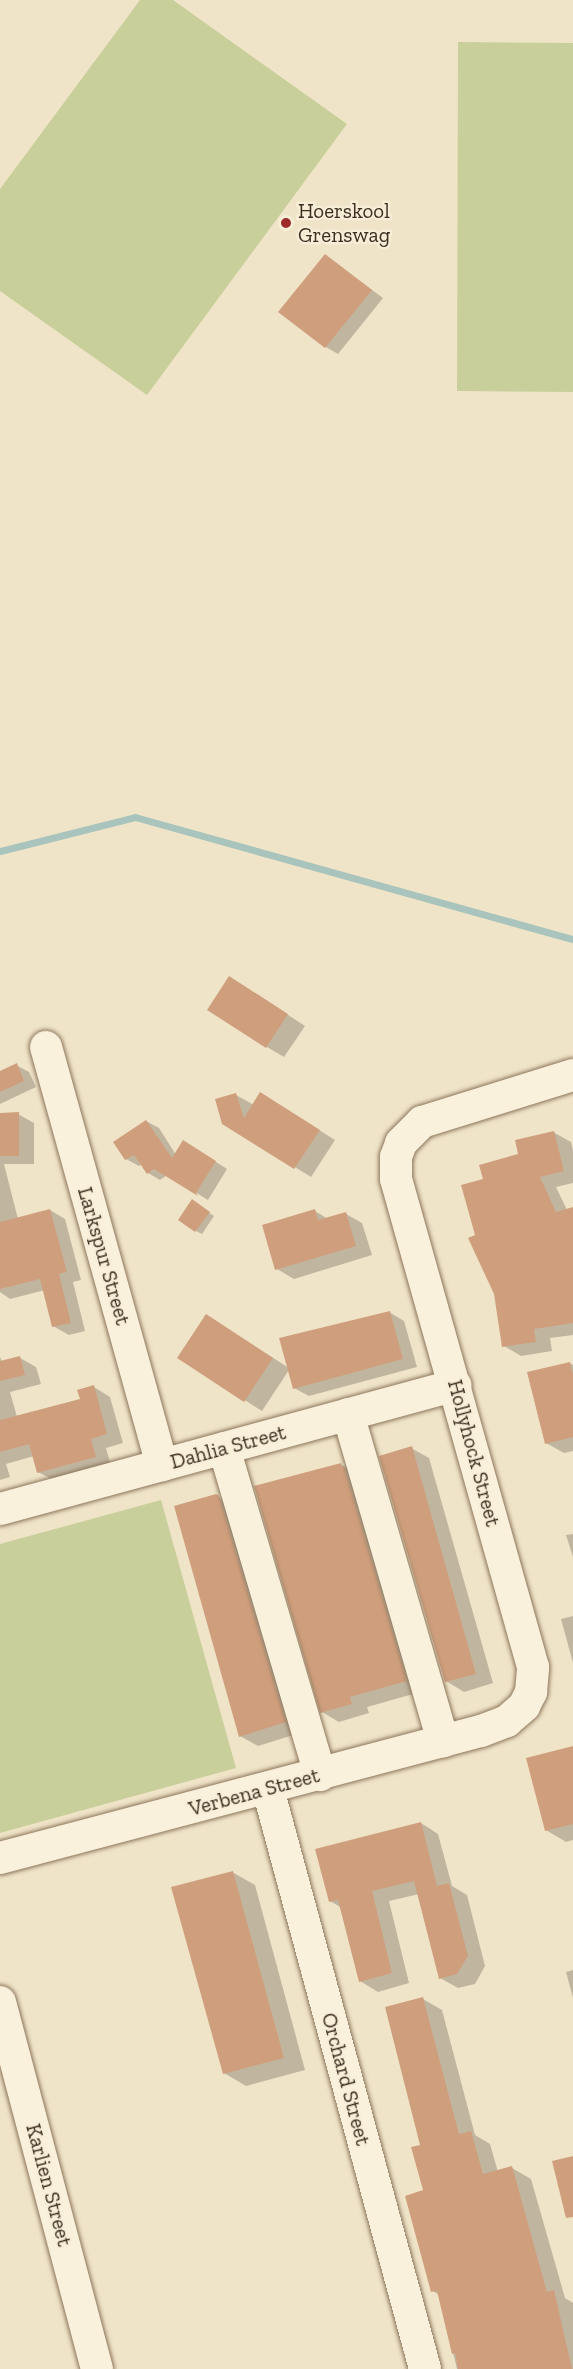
<!DOCTYPE html>
<style>
body{margin:0}
#map{position:relative;width:573px;height:2369px;overflow:hidden;background:#f0e4c8;font-family:"Zilla Slab",serif}
div>[style]{position:absolute}
.green>*{inset:0;background:#c9cf9b}
.shadow>*{inset:0;background:#0003}
.stream>*{height:7px;margin:-3.5px;padding:0 3.5px;transform-origin:3.5px;border-radius:3.5px;background:#a9c4bc}
.building>*{inset:0;background:#cf9f7d}
.roads{filter:drop-shadow(0 0 2px #8d765c) drop-shadow(0 0 2px #8d765c)}
.minor>*{height:32px;margin:-16px;padding:0 16px;transform-origin:16px;border-radius:16px;background:#faf1dc}
.dots>*{width:16px;height:16px;translate:-50% -50%;box-sizing:border-box;border:3px solid #f7eed8;border-radius:50%}
span{translate:-50% -50%;white-space:nowrap;text-align:center;line-height:1.15;-webkit-text-stroke:4.5px #f7eed8;paint-order:stroke}
.poi-label{font-size:21px;color:#3d2e20}
.left{translate:0 -50%;text-align:left}
.street-label{font-size:21px;color:#3d2e20}
</style>
<div id="map">
<div class="green">
<div style="clip-path:polygon(140px 0,173px 0,347px 124px,147px 395px,0 291px,0 189px)"></div>
<div style="clip-path:polygon(458px 42px,573px 43px,573px 392px,457px 391px)"></div>
<div style="clip-path:polygon(161px 1500px,236px 1768px,0 1833px,0 1544px)"></div>
</div>
<div class="shadow">
<div style="clip-path:polygon(326px 256px,383px 298px,338px 354px,326px 347px)"></div>
<div style="clip-path:polygon(247px 988px,305px 1026px,284px 1057px,267px 1047px)"></div>
<div style="clip-path:polygon(16px 1065px,29px 1072px,36px 1087px,0 1104px,0 1072px)"></div>
<div style="clip-path:polygon(236px 1095px,254px 1105px,276px 1103px,335px 1140px,311px 1177px,223px 1123px)"></div>
<div style="clip-path:polygon(0 1114px,18px 1114px,34px 1123px,34px 1164px,4px 1164px,18px 1219px,50px 1210px,65px 1219px,81px 1280px,73px 1282px,85px 1331px,69px 1335px,53px 1326px,45px 1290px,10px 1299px,0 1292px)"></div>
<div style="clip-path:polygon(146px 1121px,159px 1128px,176px 1155px,196px 1149px,227px 1169px,208px 1200px,167px 1175px,160px 1180px,148px 1173px,142px 1164px,139px 1166px,126px 1159px)"></div>
<div style="clip-path:polygon(553px 1132px,571px 1142px,573px 1151px,573px 1183px,556px 1187px,567px 1210px,573px 1209px,573px 1335px,550px 1338px,552px 1351px,521px 1356px,504px 1346px,496px 1294px,476px 1235px,485px 1180px)"></div>
<div style="clip-path:polygon(198px 1205px,214px 1216px,202px 1234px,196px 1231px)"></div>
<div style="clip-path:polygon(315px 1211px,328px 1219px,346px 1214px,362px 1223px,372px 1255px,294px 1279px,277px 1269px)"></div>
<div style="clip-path:polygon(389px 1312px,404px 1321px,417px 1367px,309px 1396px,294px 1388px,289px 1370px,262px 1411px,179px 1358px,207px 1316px,289px 1368px)"></div>
<div style="clip-path:polygon(0 1357px,2px 1362px,20px 1358px,36px 1367px,41px 1384px,10px 1392px,17px 1417px,81px 1400px,94px 1387px,110px 1397px,123px 1443px,106px 1448px,111px 1466px,55px 1481px,38px 1472px,34px 1456px,6px 1464px,10px 1477px,0 1480px)"></div>
<div style="clip-path:polygon(569px 1363px,573px 1365px,573px 1451px,564px 1453px,546px 1443px)"></div>
<div style="clip-path:polygon(411px 1448px,429px 1458px,493px 1683px,464px 1692px,446px 1681px)"></div>
<div style="clip-path:polygon(340px 1464px,358px 1474px,424px 1691px,367px 1707px,369px 1713px,339px 1722px,322px 1712px)"></div>
<div style="clip-path:polygon(216px 1496px,237px 1508px,303px 1732px,258px 1746px,240px 1736px)"></div>
<div style="clip-path:polygon(573px 1534px,573px 1557px,566px 1535px)"></div>
<div style="clip-path:polygon(573px 1616px,573px 1663px,561px 1619px)"></div>
<div style="clip-path:polygon(573px 1747px,573px 1840px,566px 1842px,546px 1830px)"></div>
<div style="clip-path:polygon(421px 1823px,438px 1834px,452px 1886px,467px 1895px,485px 1966px,475px 1984px,458px 1988px,440px 1978px,419px 1894px,389px 1901px,409px 1983px,378px 1992px,360px 1981px,342px 1908px,330px 1901px)"></div>
<div style="clip-path:polygon(232px 1872px,255px 1885px,305px 2070px,246px 2086px,224px 2073px)"></div>
<div style="clip-path:polygon(573px 1970px,573px 1998px,566px 1972px)"></div>
<div style="clip-path:polygon(423px 1999px,442px 2010px,475px 2135px,490px 2144px,498px 2172px,512px 2168px,531px 2179px,565px 2298px,573px 2303px,573px 2369px,457px 2369px,439px 2295px,433px 2291px,422px 2146px)"></div>
</div>
<div class="stream">
<div style="left:0;top:851px;width:139px;rotate:-14.1deg"></div>
<div style="left:135px;top:817px;width:455px;rotate:15.6deg"></div>
</div>
<div class="building">
<div style="clip-path:polygon(325px 254px,372px 290px,325px 348px,278px 312px)"></div>
<div style="clip-path:polygon(229px 976px,288px 1014px,266px 1048px,207px 1010px)"></div>
<div style="clip-path:polygon(17px 1063px,24px 1081px,0 1092px,0 1071px)"></div>
<div style="clip-path:polygon(260px 1092px,320px 1130px,294px 1169px,222px 1124px,215px 1099px,236px 1093px,244px 1118px)"></div>
<div style="clip-path:polygon(19px 1112px,19px 1156px,0 1156px,0 1113px)"></div>
<div style="clip-path:polygon(146px 1120px,172px 1158px,183px 1140px,216px 1161px,196px 1193px,198px 1196px,154px 1169px,147px 1174px,134px 1155px,125px 1160px,113px 1142px)"></div>
<div style="clip-path:polygon(554px 1131px,564px 1171px,540px 1177px,556px 1212px,573px 1207px,573px 1323px,534px 1329px,536px 1342px,502px 1347px,494px 1294px,468px 1238px,475px 1235px,461px 1185px,483px 1179px,479px 1165px,518px 1154px,515px 1140px)"></div>
<div style="clip-path:polygon(192px 1199px,210px 1212px,195px 1232px,178px 1220px)"></div>
<div style="clip-path:polygon(50px 1209px,67px 1272px,59px 1274px,71px 1323px,52px 1327px,40px 1279px,0 1289px,0 1222px)"></div>
<div style="clip-path:polygon(315px 1209px,318px 1220px,346px 1212px,356px 1246px,275px 1270px,262px 1225px)"></div>
<div style="clip-path:polygon(390px 1311px,403px 1359px,293px 1389px,279px 1338px)"></div>
<div style="clip-path:polygon(206px 1314px,273px 1358px,244px 1402px,177px 1358px)"></div>
<div style="clip-path:polygon(20px 1356px,25px 1375px,0 1381px,0 1361px)"></div>
<div style="clip-path:polygon(570px 1362px,573px 1375px,573px 1437px,545px 1444px,527px 1372px)"></div>
<div style="clip-path:polygon(94px 1385px,107px 1434px,91px 1439px,96px 1457px,37px 1473px,29px 1444px,0 1452px,0 1420px,80px 1399px,77px 1390px)"></div>
<div style="clip-path:polygon(412px 1446px,476px 1674px,445px 1682px,379px 1456px)"></div>
<div style="clip-path:polygon(341px 1463px,342px 1467px,344px 1466px,407px 1681px,350px 1697px,352px 1704px,320px 1713px,254px 1486px)"></div>
<div style="clip-path:polygon(216px 1494px,219px 1496px,286px 1722px,239px 1737px,174px 1506px)"></div>
<div style="clip-path:polygon(573px 1746px,573px 1824px,545px 1831px,526px 1758px)"></div>
<div style="clip-path:polygon(421px 1822px,437px 1886px,449px 1883px,468px 1956px,457px 1974px,439px 1979px,414px 1881px,372px 1891px,392px 1973px,359px 1982px,338px 1900px,329px 1902px,315px 1849px)"></div>
<div style="clip-path:polygon(233px 1871px,284px 2058px,223px 2074px,171px 1887px)"></div>
<div style="clip-path:polygon(423px 1997px,459px 2134px,471px 2131px,483px 2174px,512px 2166px,547px 2292px,554px 2290px,572px 2369px,458px 2369px,455px 2353px,452px 2354px,437px 2291px,431px 2292px,405px 2196px,423px 2190px,411px 2147px,420px 2145px,385px 2007px)"></div>
<div style="clip-path:polygon(573px 2156px,573px 2217px,566px 2218px,552px 2161px)"></div>
</div>
<div class="roads">
<div class="minor">
<div style="left:46px;top:1047px;width:434px;rotate:74.5deg"></div>
<div style="left:348px;top:1414px;width:341px;rotate:73.8deg"></div>
<div style="left:224px;top:1448px;width:341px;rotate:73.6deg"></div>
<div style="left:0;top:1509px;width:472px;rotate:-15.2deg"></div>
<div style="left:268px;top:1789px;width:601px;rotate:74.85deg"></div>
<div style="left:0;top:1858px;width:497px;rotate:-14.8deg"></div>
<div style="left:481px;top:1731px;width:28px;rotate:-21deg"></div>
<div style="left:507px;top:1721px;width:23px;rotate:-41deg"></div>
<div style="left:524px;top:1706px;width:16px;rotate:-63deg"></div>
<div style="left:531px;top:1692px;width:25px;rotate:-85deg"></div>
<div style="left:533px;top:1667px;width:507px;rotate:-105.68deg"></div>
<div style="left:396px;top:1179px;width:22px;rotate:-90deg"></div>
<div style="left:396px;top:1157px;width:15px;rotate:-70deg"></div>
<div style="left:401px;top:1143px;width:30px;rotate:-45deg"></div>
<div style="left:422px;top:1122px;width:158px;rotate:-17.3deg"></div>
<div style="left:0;top:2002px;width:380px;rotate:75.2deg"></div>
</div>
</div>
<div class="dots">
<div style="left:286px;top:223px;background:#9e2a2b"></div>
</div>
<div class="poi-label">
<span class="left" style="left:298px;top:223px">Hoerskool<br>Grenswag</span>
</div>
<div class="street-label">
<span style="left:104px;top:1256px;rotate:74deg">Larkspur Street</span>
<span style="left:228px;top:1447px;rotate:-15deg">Dahlia Street</span>
<span style="left:474px;top:1453px;rotate:75deg">Hollyhock Street</span>
<span style="left:254px;top:1792px;rotate:-15deg">Verbena Street</span>
<span style="left:346px;top:2079px;rotate:75deg">Orchard Street</span>
<span style="left:49px;top:2185px;rotate:75deg">Karlien Street</span>
</div>
</div>
